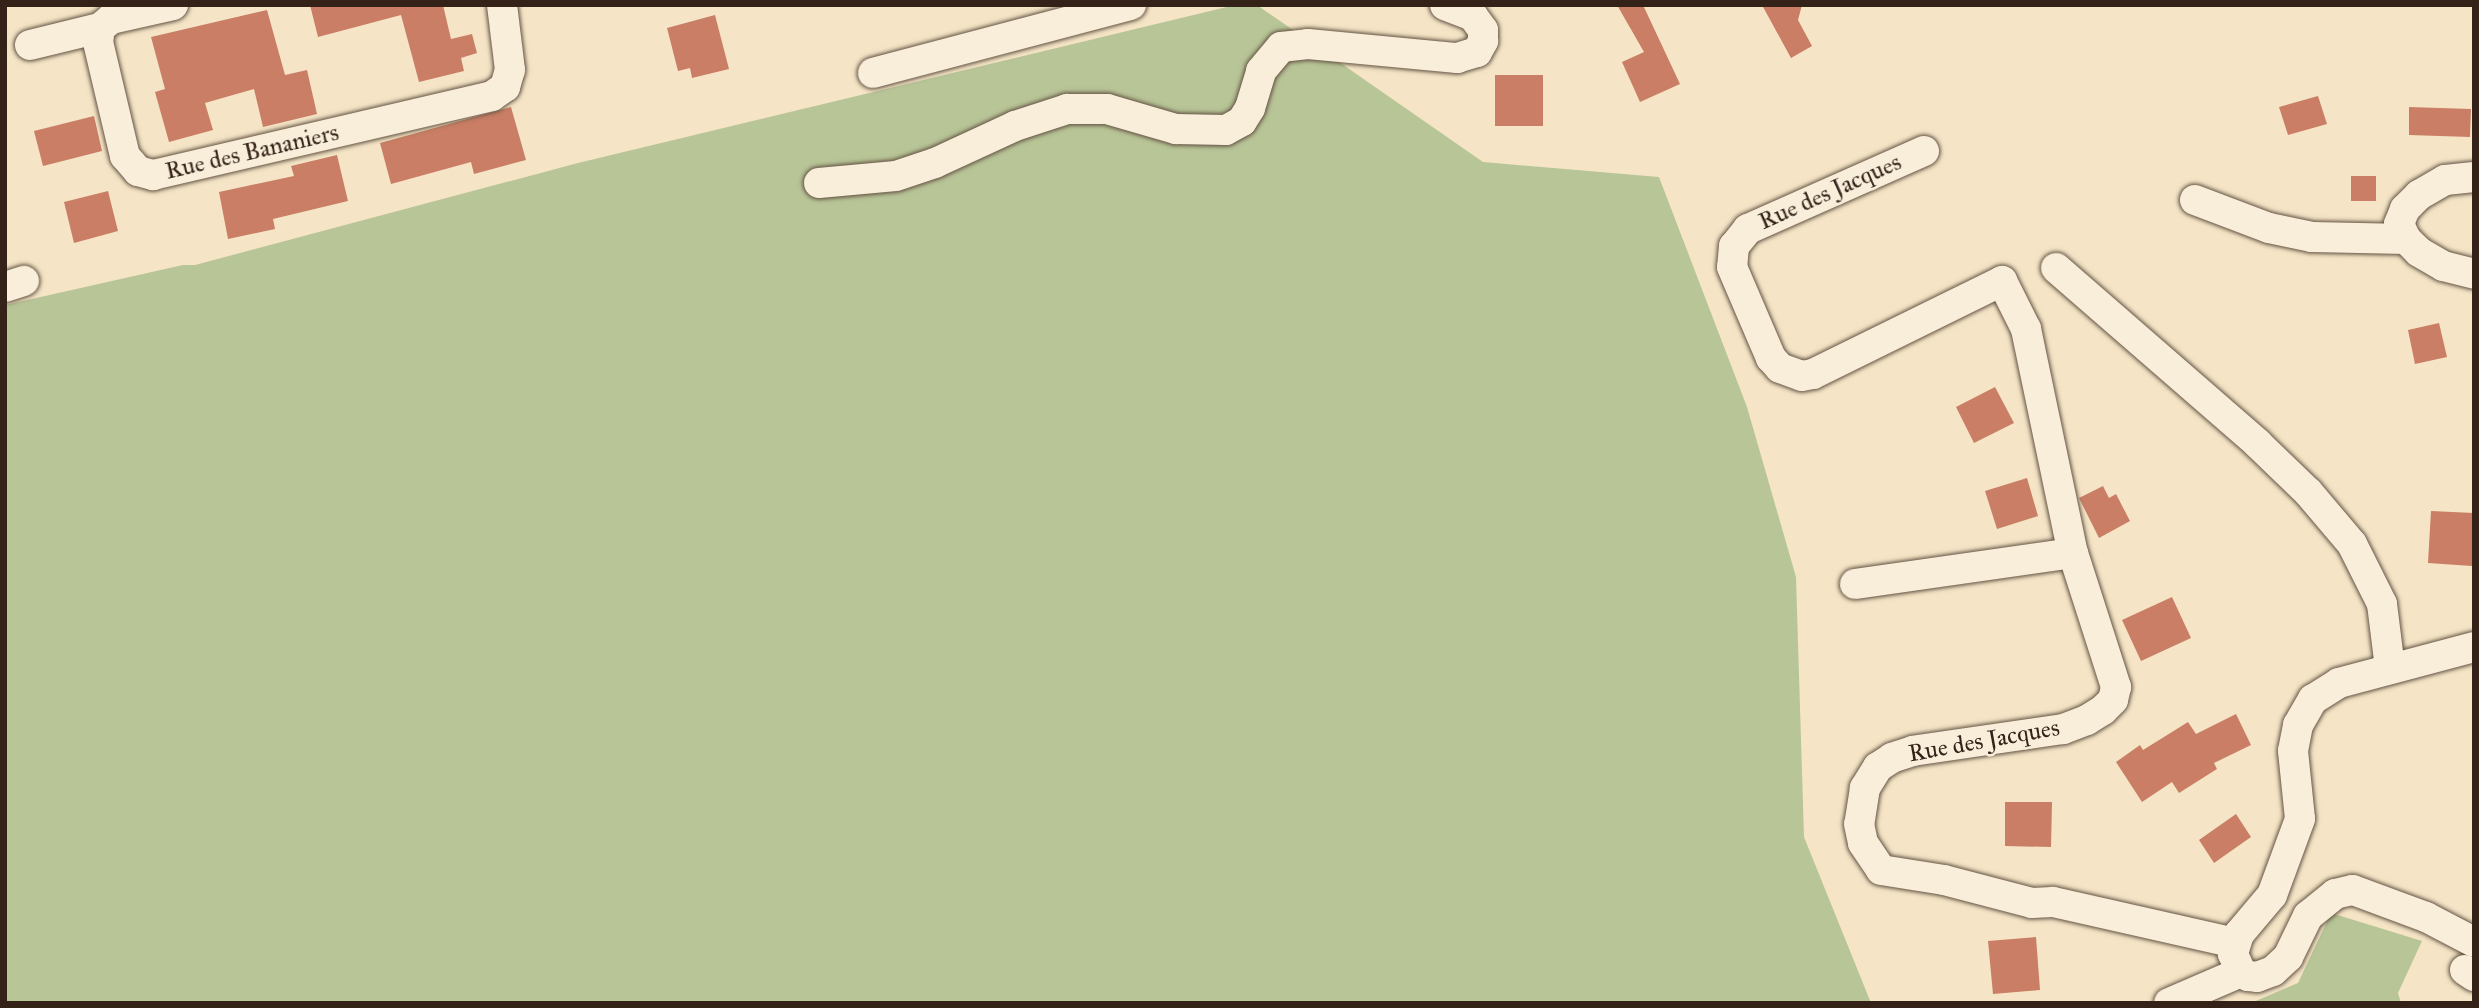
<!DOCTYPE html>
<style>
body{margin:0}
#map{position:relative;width:2479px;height:1008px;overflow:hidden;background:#f5e5c6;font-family:"IM FELL Great Primer",serif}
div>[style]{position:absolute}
.green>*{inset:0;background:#b8c597}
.building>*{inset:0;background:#c97e65}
.roads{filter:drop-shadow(0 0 2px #645344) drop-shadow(0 0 2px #645344)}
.minor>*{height:30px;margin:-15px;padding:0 15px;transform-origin:15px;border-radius:15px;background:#f8eeda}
span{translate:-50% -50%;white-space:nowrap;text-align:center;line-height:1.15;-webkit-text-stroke:5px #f8eeda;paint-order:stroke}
.street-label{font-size:24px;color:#342219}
.frame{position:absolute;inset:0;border:7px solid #342219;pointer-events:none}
</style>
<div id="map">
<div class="green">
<div style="clip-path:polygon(1235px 5px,1257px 5px,1483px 162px,1659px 177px,1747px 407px,1796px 577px,1804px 837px,1871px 1003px,5px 1003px,5px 305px,183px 265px,195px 265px,578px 163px)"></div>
<div style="clip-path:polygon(2331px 913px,2422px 941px,2398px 993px,2401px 1003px,2251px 1003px,2298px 983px)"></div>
</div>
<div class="building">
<div style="clip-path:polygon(310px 5px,443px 5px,451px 39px,472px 34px,477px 53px,461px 58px,464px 71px,419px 82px,401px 15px,318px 37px)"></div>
<div style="clip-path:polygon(1617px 5px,1643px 5px,1680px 84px,1640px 102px,1622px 62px,1644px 52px)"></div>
<div style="clip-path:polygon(1762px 5px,1802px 5px,1798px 20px,1812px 46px,1791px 58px)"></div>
<div style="clip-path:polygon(267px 10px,285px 75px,307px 70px,317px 114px,263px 127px,254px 89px,205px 103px,213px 130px,169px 142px,155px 92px,165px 89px,151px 37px)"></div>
<div style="clip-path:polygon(715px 15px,729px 69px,692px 78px,690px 68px,678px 71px,667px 28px)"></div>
<div style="clip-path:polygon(1495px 75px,1543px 75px,1543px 126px,1495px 126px)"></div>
<div style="clip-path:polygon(2318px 96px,2327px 124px,2288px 135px,2279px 107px)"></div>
<div style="clip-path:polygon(511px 107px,526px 160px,474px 174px,471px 162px,391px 184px,380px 143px)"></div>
<div style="clip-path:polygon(2409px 107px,2471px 109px,2470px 137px,2409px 135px)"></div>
<div style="clip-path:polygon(94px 116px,102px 151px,43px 166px,34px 131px)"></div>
<div style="clip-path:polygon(337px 155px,348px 201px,273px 219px,275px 229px,228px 239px,219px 192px,294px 176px,291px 166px)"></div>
<div style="clip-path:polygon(2351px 176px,2376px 176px,2376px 201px,2351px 201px)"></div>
<div style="clip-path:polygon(108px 191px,118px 231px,74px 243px,64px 202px)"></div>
<div style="clip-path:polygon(2439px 323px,2447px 357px,2415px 364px,2408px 330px)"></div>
<div style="clip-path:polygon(1995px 387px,2014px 423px,1974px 443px,1956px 407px)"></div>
<div style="clip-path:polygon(2027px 478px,2038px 516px,1997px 529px,1985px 491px)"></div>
<div style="clip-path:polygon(2103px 486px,2109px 498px,2116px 494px,2130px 521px,2099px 538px,2079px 498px)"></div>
<div style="clip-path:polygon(2431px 511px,2474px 513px,2472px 566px,2428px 563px)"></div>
<div style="clip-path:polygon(2172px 597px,2191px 638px,2141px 661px,2122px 620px)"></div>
<div style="clip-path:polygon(2236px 714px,2251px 745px,2214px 763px,2217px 769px,2179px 793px,2172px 782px,2142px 802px,2116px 762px,2140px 745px,2143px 750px,2188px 722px,2196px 734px)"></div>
<div style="clip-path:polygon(2005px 802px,2052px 802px,2051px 847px,2005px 846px)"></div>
<div style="clip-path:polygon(2236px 814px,2251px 837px,2214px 863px,2199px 840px)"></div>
<div style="clip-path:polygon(2036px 937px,2040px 990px,1993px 994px,1988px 941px)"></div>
</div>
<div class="roads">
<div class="minor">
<div style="left:173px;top:5px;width:64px;rotate:167.3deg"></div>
<div style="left:111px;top:19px;width:14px;rotate:141deg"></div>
<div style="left:100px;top:28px;width:14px;rotate:98deg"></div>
<div style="left:98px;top:42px;width:117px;rotate:76.7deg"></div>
<div style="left:125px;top:156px;width:20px;rotate:49deg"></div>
<div style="left:138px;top:171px;width:16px;rotate:15deg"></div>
<div style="left:153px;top:175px;width:348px;rotate:-13.1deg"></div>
<div style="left:492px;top:96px;width:16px;rotate:-35deg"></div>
<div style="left:505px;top:87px;width:18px;rotate:-74deg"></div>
<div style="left:510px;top:70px;width:65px;rotate:-97deg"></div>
<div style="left:30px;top:45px;width:72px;rotate:-13.7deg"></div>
<div style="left:873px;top:73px;width:267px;rotate:-14.8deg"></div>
<div style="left:1924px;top:151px;width:193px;rotate:156.1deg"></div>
<div style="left:1748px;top:229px;width:22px;rotate:129deg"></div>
<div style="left:1734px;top:246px;width:21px;rotate:95deg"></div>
<div style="left:1732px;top:267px;width:99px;rotate:66.8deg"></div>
<div style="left:1771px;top:358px;width:13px;rotate:48deg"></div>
<div style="left:1780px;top:368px;width:23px;rotate:20deg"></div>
<div style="left:1802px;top:376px;width:11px;rotate:-10deg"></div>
<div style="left:1813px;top:374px;width:211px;rotate:-26.2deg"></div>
<div style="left:2002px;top:281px;width:54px;rotate:63.4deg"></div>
<div style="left:2026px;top:329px;width:229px;rotate:78.2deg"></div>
<div style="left:2073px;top:553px;width:141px;rotate:72.2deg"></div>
<div style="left:2116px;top:687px;width:13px;rotate:103deg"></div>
<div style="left:2113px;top:700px;width:14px;rotate:135deg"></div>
<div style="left:2103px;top:710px;width:19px;rotate:148deg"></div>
<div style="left:2087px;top:720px;width:26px;rotate:159deg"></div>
<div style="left:2063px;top:729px;width:152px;rotate:171.7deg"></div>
<div style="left:1913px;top:751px;width:22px;rotate:162deg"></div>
<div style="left:1892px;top:758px;width:17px;rotate:147deg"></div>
<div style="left:1878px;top:767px;width:25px;rotate:122deg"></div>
<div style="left:1865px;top:788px;width:36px;rotate:99deg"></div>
<div style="left:1859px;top:824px;width:19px;rotate:78deg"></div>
<div style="left:1863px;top:843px;width:32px;rotate:56deg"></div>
<div style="left:1881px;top:870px;width:64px;rotate:9deg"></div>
<div style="left:1944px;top:880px;width:91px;rotate:14.6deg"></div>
<div style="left:2032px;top:903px;width:21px;rotate:-3deg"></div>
<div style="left:2053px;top:902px;width:187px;rotate:12.7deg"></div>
<div style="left:2474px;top:177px;width:29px;rotate:174deg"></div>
<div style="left:2445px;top:180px;width:30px;rotate:150deg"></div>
<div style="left:2419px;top:195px;width:20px;rotate:135deg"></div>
<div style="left:2405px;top:209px;width:16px;rotate:112deg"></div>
<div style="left:2399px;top:224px;width:17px;rotate:65deg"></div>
<div style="left:2406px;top:239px;width:18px;rotate:45deg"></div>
<div style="left:2419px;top:252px;width:28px;rotate:30deg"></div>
<div style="left:2443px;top:266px;width:32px;rotate:14deg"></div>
<div style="left:819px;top:183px;width:77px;rotate:-5.2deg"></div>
<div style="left:896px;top:176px;width:41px;rotate:-18.4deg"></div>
<div style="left:935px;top:163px;width:88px;rotate:-24.8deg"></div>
<div style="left:1015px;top:126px;width:55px;rotate:-18.1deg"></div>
<div style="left:1067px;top:109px;width:40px"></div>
<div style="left:1107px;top:109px;width:72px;rotate:16.2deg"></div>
<div style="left:1176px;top:129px;width:50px;rotate:1.1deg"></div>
<div style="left:1226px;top:130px;width:18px;rotate:-29deg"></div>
<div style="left:1242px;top:121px;width:15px;rotate:-58deg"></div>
<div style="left:1250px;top:108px;width:39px;rotate:-73deg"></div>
<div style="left:1261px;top:71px;width:31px;rotate:-50deg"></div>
<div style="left:1281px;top:47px;width:27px;rotate:-6deg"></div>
<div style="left:1308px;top:44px;width:150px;rotate:5.4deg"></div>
<div style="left:1457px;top:58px;width:21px;rotate:-17deg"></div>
<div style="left:1477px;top:52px;width:13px;rotate:-61deg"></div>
<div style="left:1483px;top:41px;width:11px;rotate:-90deg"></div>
<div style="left:1483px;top:30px;width:17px;rotate:-126deg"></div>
<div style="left:1473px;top:16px;width:30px;rotate:-159deg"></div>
<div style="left:2195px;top:200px;width:79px;rotate:20.7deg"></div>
<div style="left:2269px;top:228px;width:44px;rotate:11.8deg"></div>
<div style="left:2312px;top:237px;width:94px;rotate:1.2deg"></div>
<div style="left:2056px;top:268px;width:267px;rotate:41deg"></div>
<div style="left:2257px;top:443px;width:71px;rotate:43.9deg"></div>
<div style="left:2308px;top:492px;width:68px;rotate:49.8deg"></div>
<div style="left:2352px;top:544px;width:67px;rotate:63.4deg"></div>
<div style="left:2382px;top:604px;width:64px;rotate:82.9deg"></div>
<div style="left:5px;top:287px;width:20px;rotate:-18deg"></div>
<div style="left:1855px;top:584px;width:220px;rotate:-8.1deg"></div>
<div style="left:2474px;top:647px;width:140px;rotate:165.1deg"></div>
<div style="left:2339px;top:683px;width:31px;rotate:148deg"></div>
<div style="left:2313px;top:699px;width:30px;rotate:120deg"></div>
<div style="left:2298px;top:725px;width:26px;rotate:101deg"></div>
<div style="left:2293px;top:751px;width:68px;rotate:84.1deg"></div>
<div style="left:2300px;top:819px;width:81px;rotate:110.2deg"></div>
<div style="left:2272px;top:895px;width:51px;rotate:130.2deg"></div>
<div style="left:2239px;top:934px;width:21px;rotate:107deg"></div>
<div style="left:2233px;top:954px;width:20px;rotate:66deg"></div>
<div style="left:2241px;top:972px;width:8px;rotate:30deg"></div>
<div style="left:2248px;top:976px;width:9px;rotate:6deg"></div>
<div style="left:2257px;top:977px;width:17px;rotate:-21deg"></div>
<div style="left:2273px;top:971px;width:21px;rotate:-43deg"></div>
<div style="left:2288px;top:957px;width:46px;rotate:-64deg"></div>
<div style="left:2308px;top:916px;width:35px;rotate:-39deg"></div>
<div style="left:2335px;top:894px;width:18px;rotate:-13deg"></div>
<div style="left:2353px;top:890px;width:78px;rotate:20.3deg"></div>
<div style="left:2426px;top:917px;width:54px;rotate:27.5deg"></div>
<div style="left:2465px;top:970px;width:11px;rotate:34deg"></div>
<div style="left:2169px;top:1003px;width:78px;rotate:-23.3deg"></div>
</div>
</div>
<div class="street-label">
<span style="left:252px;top:152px;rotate:-13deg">Rue des Bananiers</span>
<span style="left:1830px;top:192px;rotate:-24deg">Rue des Jacques</span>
<span style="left:1984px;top:741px;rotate:-10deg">Rue des Jacques</span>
</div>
<div class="frame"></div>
</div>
